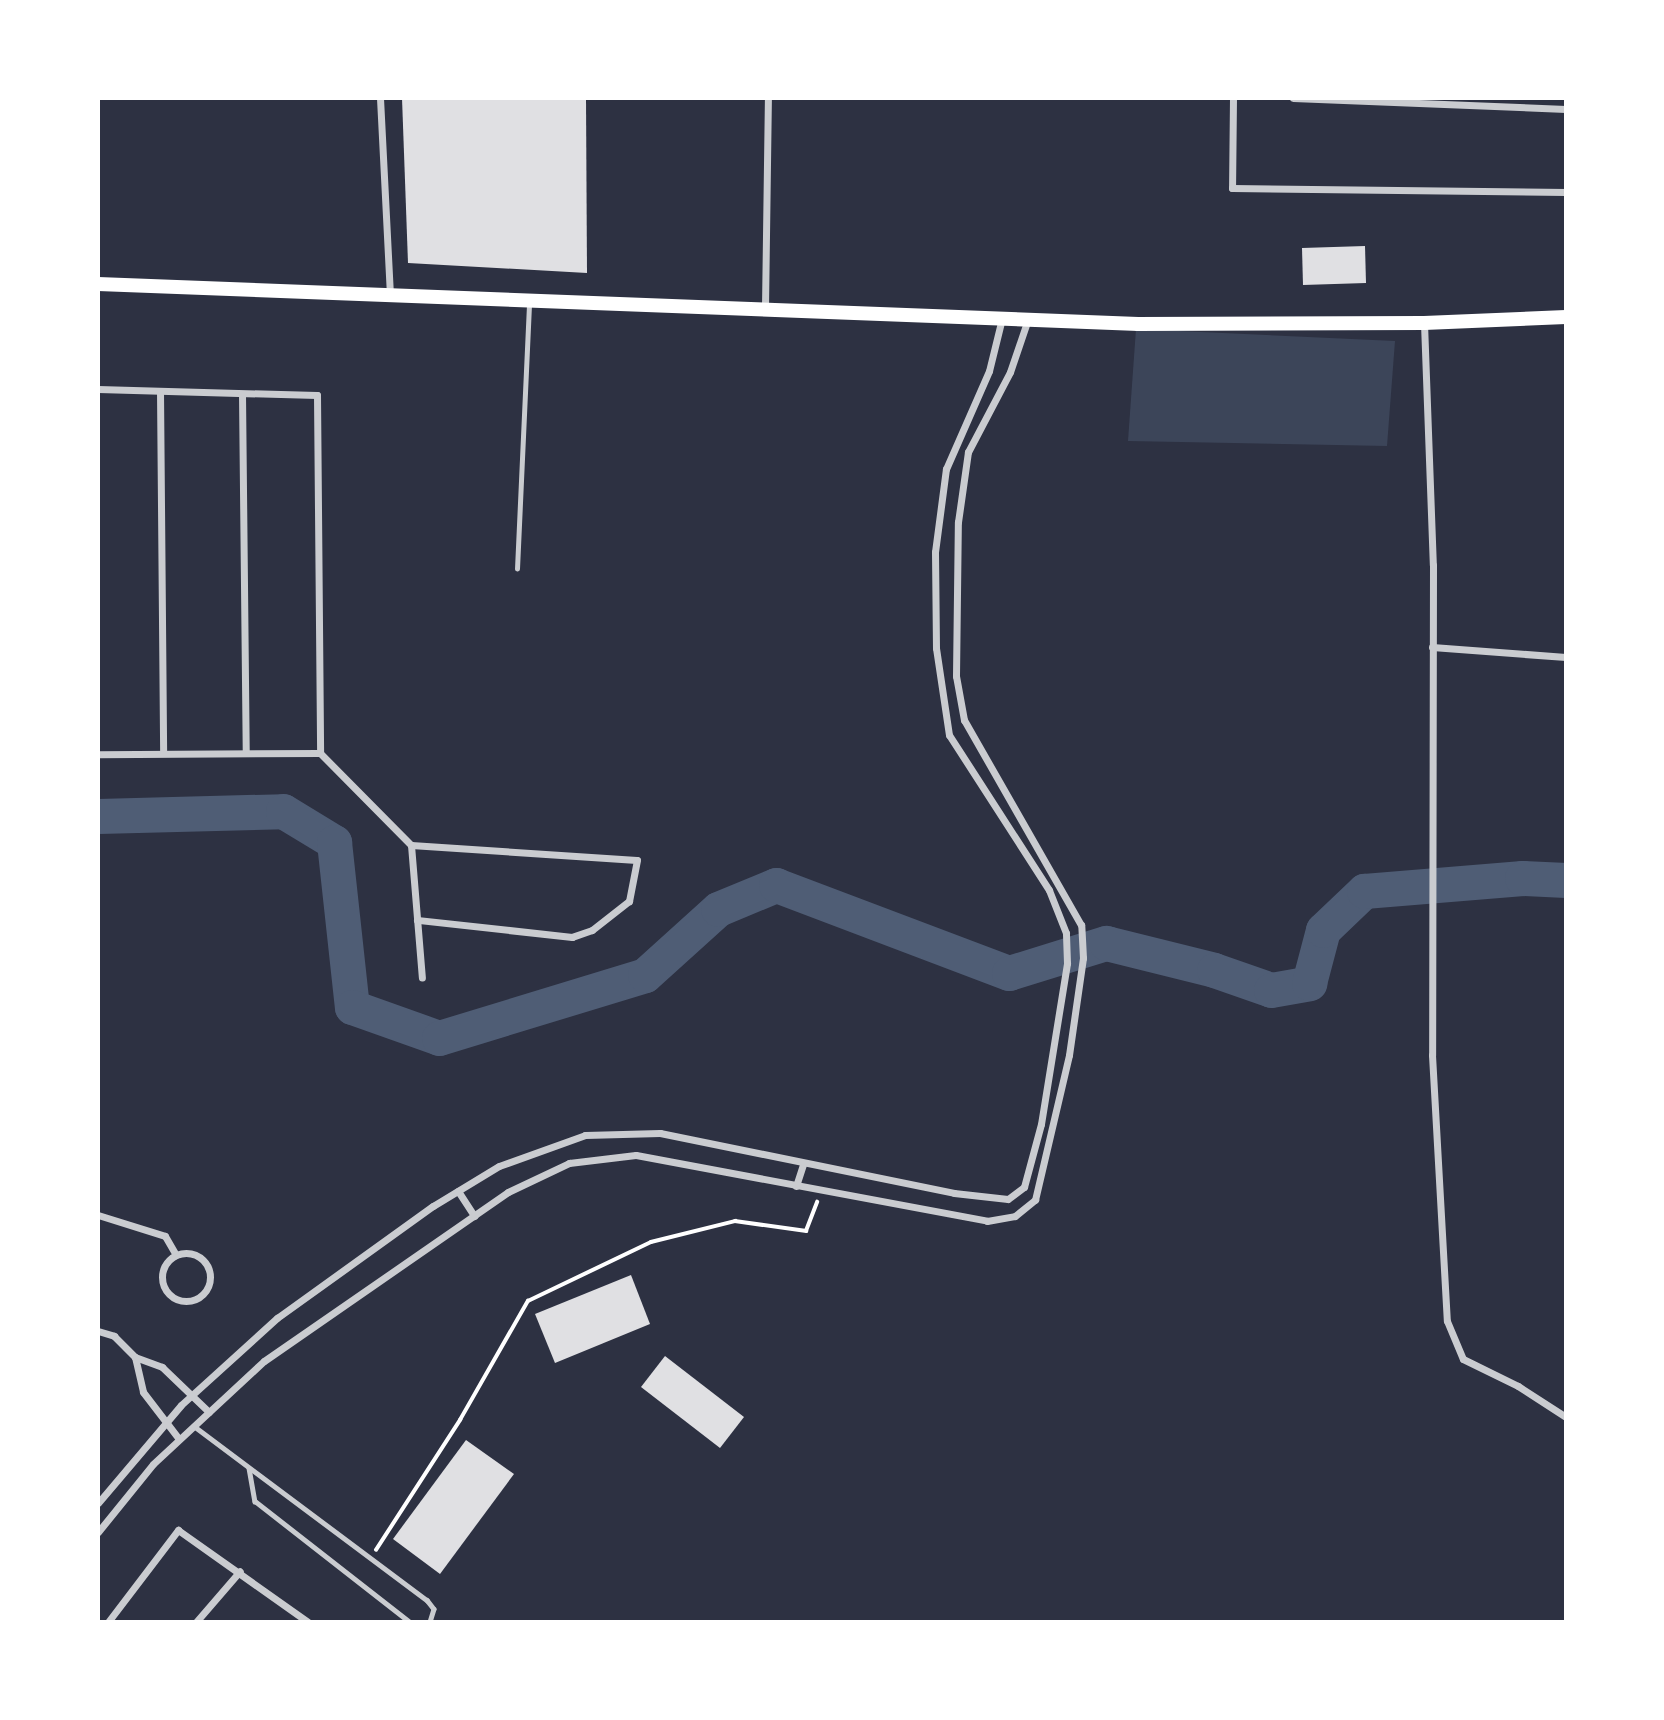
<!DOCTYPE html>
<style>
body{margin:0}
#map{position:relative;width:1664px;height:1720px;overflow:hidden;background:#2d3142;font-family:Signika,sans-serif}
div>[style]{position:absolute}
.green>*{inset:0;background:#3c4559}
.river>*{height:35px;margin:-17.5px;padding:0 17.5px;transform-origin:17.5px;border-radius:17.5px;background:#4f5d75}
.building>*{inset:0;background:#e0e0e3}
.path>*{height:3.5px;margin:-1.75px;padding:0 1.75px;transform-origin:1.75px;border-radius:1.75px;background:#fff}
.service>*{height:4.5px;margin:-2.25px;padding:0 2.25px;transform-origin:2.25px;border-radius:2.25px;background:#caccd0}
.minor>*{height:7px;margin:-3.5px;padding:0 3.5px;transform-origin:3.5px;border-radius:3.5px;background:#caccd0}
.minor>.ring{margin:-3.5px;padding:0;box-sizing:content-box;background:none;border:7px solid #caccd0;border-radius:50%}
.primary>*{height:14px;margin:-7px;padding:0 7px;transform-origin:7px;border-radius:7px;background:#fff}
span{translate:-50% -50%;white-space:nowrap;text-align:center;line-height:1.15;-webkit-text-stroke:7px #fff;paint-order:stroke}
.frame{position:absolute;inset:0;border:100px solid #fff;pointer-events:none}
</style>
<div id="map">
<div class="green">
<div style="clip-path:polygon(1136px 329px,1395px 341px,1387px 446px,1128px 441px)"></div>
</div>
<div class="river">
<div style="left:98px;top:816px;width:185px;rotate:-1.5deg"></div>
<div style="left:283px;top:811px;width:60px;rotate:31.3deg"></div>
<div style="left:334px;top:842px;width:166px;rotate:83.8deg"></div>
<div style="left:352px;top:1007px;width:92px;rotate:19.6deg"></div>
<div style="left:439px;top:1038px;width:215px;rotate:-17deg"></div>
<div style="left:645px;top:975px;width:98px;rotate:-42.1deg"></div>
<div style="left:718px;top:909px;width:63px;rotate:-22.5deg"></div>
<div style="left:776px;top:885px;width:249px;rotate:20.7deg"></div>
<div style="left:1009px;top:973px;width:102px;rotate:-17.2deg"></div>
<div style="left:1106px;top:943px;width:111px;rotate:14deg"></div>
<div style="left:1214px;top:970px;width:60px;rotate:19.3deg"></div>
<div style="left:1271px;top:990px;width:39px;rotate:-10deg"></div>
<div style="left:1309px;top:983px;width:55px;rotate:-75.2deg"></div>
<div style="left:1323px;top:930px;width:57px;rotate:-43.6deg"></div>
<div style="left:1364px;top:891px;width:159px;rotate:-4.7deg"></div>
<div style="left:1522px;top:878px;width:44px;rotate:2.6deg"></div>
</div>
<div class="building">
<div style="clip-path:polygon(402px 98px,586px 98px,587px 273px,408px 263px)"></div>
<div style="clip-path:polygon(1365px 246px,1366px 283px,1303px 285px,1302px 248px)"></div>
<div style="clip-path:polygon(631px 1275px,650px 1324px,555px 1363px,535px 1314px)"></div>
<div style="clip-path:polygon(665px 1356px,744px 1417px,720px 1448px,641px 1387px)"></div>
<div style="clip-path:polygon(466px 1440px,514px 1474px,440px 1574px,393px 1539px)"></div>
</div>
<div class="path">
<div style="left:376px;top:1550px;width:155px;rotate:-57.1deg"></div>
<div style="left:460px;top:1420px;width:137px;rotate:-60.3deg"></div>
<div style="left:528px;top:1301px;width:136px;rotate:-25.6deg"></div>
<div style="left:651px;top:1242px;width:87px;rotate:-14deg"></div>
<div style="left:735px;top:1221px;width:72px;rotate:8deg"></div>
<div style="left:806px;top:1231px;width:31px;rotate:-69deg"></div>
</div>
<div class="service">
<div style="left:517px;top:569px;width:265px;rotate:-87.4deg"></div>
<div style="left:194px;top:1426px;width:291px;rotate:36.8deg"></div>
<div style="left:427px;top:1600px;width:11px;rotate:52deg"></div>
<div style="left:434px;top:1609px;width:14px;rotate:107deg"></div>
<div style="left:249px;top:1468px;width:34px;rotate:80deg"></div>
<div style="left:255px;top:1501px;width:197px;rotate:38deg"></div>
</div>
<div class="minor">
<div style="left:380px;top:98px;width:196px;rotate:87.1deg"></div>
<div style="left:1233px;top:98px;width:90px;rotate:90.6deg"></div>
<div style="left:1232px;top:188px;width:334px;rotate:0.7deg"></div>
<div style="left:1293px;top:98px;width:273px;rotate:2.3deg"></div>
<div style="left:765px;top:307px;width:209px;rotate:-89.2deg"></div>
<div style="left:1424px;top:323px;width:242px;rotate:87.9deg"></div>
<div style="left:1433px;top:565px;width:490px;rotate:90.1deg"></div>
<div style="left:1432px;top:1055px;width:266px;rotate:86.8deg"></div>
<div style="left:1447px;top:1321px;width:41px;rotate:67.2deg"></div>
<div style="left:1463px;top:1359px;width:61px;rotate:26.1deg"></div>
<div style="left:1518px;top:1386px;width:57px;rotate:32.9deg"></div>
<div style="left:98px;top:389px;width:219px;rotate:1.6deg"></div>
<div style="left:317px;top:395px;width:358px;rotate:89.5deg"></div>
<div style="left:320px;top:753px;width:222px;rotate:179.7deg"></div>
<div style="left:160px;top:391px;width:361px;rotate:89.5deg"></div>
<div style="left:242px;top:394px;width:359px;rotate:89.4deg"></div>
<div style="left:1432px;top:647px;width:134px;rotate:4.3deg"></div>
<div style="left:320px;top:753px;width:129px;rotate:45.3deg"></div>
<div style="left:411px;top:845px;width:133px;rotate:85.3deg"></div>
<div style="left:411px;top:845px;width:226px;rotate:3.8deg"></div>
<div style="left:637px;top:860px;width:42px;rotate:101deg"></div>
<div style="left:629px;top:901px;width:47px;rotate:141.9deg"></div>
<div style="left:592px;top:930px;width:21px;rotate:161deg"></div>
<div style="left:572px;top:937px;width:156px;rotate:-173.7deg"></div>
<div style="left:796px;top:1186px;width:23px;rotate:-72deg"></div>
<div style="left:458px;top:1191px;width:30px;rotate:57deg"></div>
<div style="left:98px;top:1215px;width:70px;rotate:17.4deg"></div>
<div style="left:165px;top:1236px;width:22px;rotate:60deg"></div>
<div class="ring" style="left:162px;top:1253px;width:41px;height:41px"></div>
<div style="left:98px;top:1331px;width:17px;rotate:17deg"></div>
<div style="left:114px;top:1336px;width:30px;rotate:45deg"></div>
<div style="left:135px;top:1357px;width:29px;rotate:20deg"></div>
<div style="left:162px;top:1367px;width:65px;rotate:43.8deg"></div>
<div style="left:135px;top:1357px;width:36px;rotate:77deg"></div>
<div style="left:143px;top:1392px;width:59px;rotate:52.5deg"></div>
<div style="left:98px;top:1503px;width:128px;rotate:-49.7deg"></div>
<div style="left:181px;top:1405px;width:130px;rotate:-42.2deg"></div>
<div style="left:277px;top:1318px;width:192px;rotate:-35.7deg"></div>
<div style="left:433px;top:1206px;width:77px;rotate:-31.2deg"></div>
<div style="left:499px;top:1166px;width:91px;rotate:-19.8deg"></div>
<div style="left:585px;top:1135px;width:75px;rotate:-1.5deg"></div>
<div style="left:660px;top:1133px;width:300px;rotate:11.5deg"></div>
<div style="left:954px;top:1193px;width:54px;rotate:6.3deg"></div>
<div style="left:1008px;top:1199px;width:20px;rotate:-37deg"></div>
<div style="left:1024px;top:1187px;width:65px;rotate:-74.9deg"></div>
<div style="left:1041px;top:1124px;width:163px;rotate:-80.8deg"></div>
<div style="left:1067px;top:963px;width:30px;rotate:-92deg"></div>
<div style="left:1066px;top:933px;width:46px;rotate:-111.6deg"></div>
<div style="left:1049px;top:890px;width:184px;rotate:-122.8deg"></div>
<div style="left:949px;top:735px;width:88px;rotate:-98.5deg"></div>
<div style="left:936px;top:648px;width:96px;rotate:-90.6deg"></div>
<div style="left:935px;top:552px;width:84px;rotate:-82.5deg"></div>
<div style="left:946px;top:469px;width:107px;rotate:-66.3deg"></div>
<div style="left:989px;top:371px;width:55px;rotate:-76.2deg"></div>
<div style="left:98px;top:1532px;width:87px;rotate:-51deg"></div>
<div style="left:153px;top:1464px;width:151px;rotate:-42.9deg"></div>
<div style="left:264px;top:1361px;width:297px;rotate:-34.7deg"></div>
<div style="left:508px;top:1192px;width:68px;rotate:-25.4deg"></div>
<div style="left:569px;top:1163px;width:67px;rotate:-6.8deg"></div>
<div style="left:636px;top:1155px;width:357px;rotate:10.6deg"></div>
<div style="left:987px;top:1221px;width:28px;rotate:-10deg"></div>
<div style="left:1015px;top:1216px;width:26px;rotate:-39deg"></div>
<div style="left:1035px;top:1200px;width:149px;rotate:-76.8deg"></div>
<div style="left:1069px;top:1055px;width:98px;rotate:-81.8deg"></div>
<div style="left:1083px;top:958px;width:33px;rotate:-93deg"></div>
<div style="left:1081px;top:925px;width:236px;rotate:-119.7deg"></div>
<div style="left:964px;top:720px;width:45px;rotate:-100.3deg"></div>
<div style="left:956px;top:676px;width:154px;rotate:-89.3deg"></div>
<div style="left:958px;top:522px;width:71px;rotate:-81.9deg"></div>
<div style="left:968px;top:452px;width:90px;rotate:-62.3deg"></div>
<div style="left:1010px;top:372px;width:56px;rotate:-71.2deg"></div>
<div style="left:108px;top:1622px;width:116px;rotate:-52.7deg"></div>
<div style="left:178px;top:1530px;width:159px;rotate:35.3deg"></div>
<div style="left:196px;top:1622px;width:67px;rotate:-49.2deg"></div>
</div>
<div class="primary">
<div style="left:98px;top:284px;width:1041px;rotate:2.2deg"></div>
<div style="left:1138px;top:324px;width:286px;rotate:-0.2deg"></div>
<div style="left:1424px;top:323px;width:142px;rotate:-2.4deg"></div>
</div>
<div class="frame"></div>
</div>
